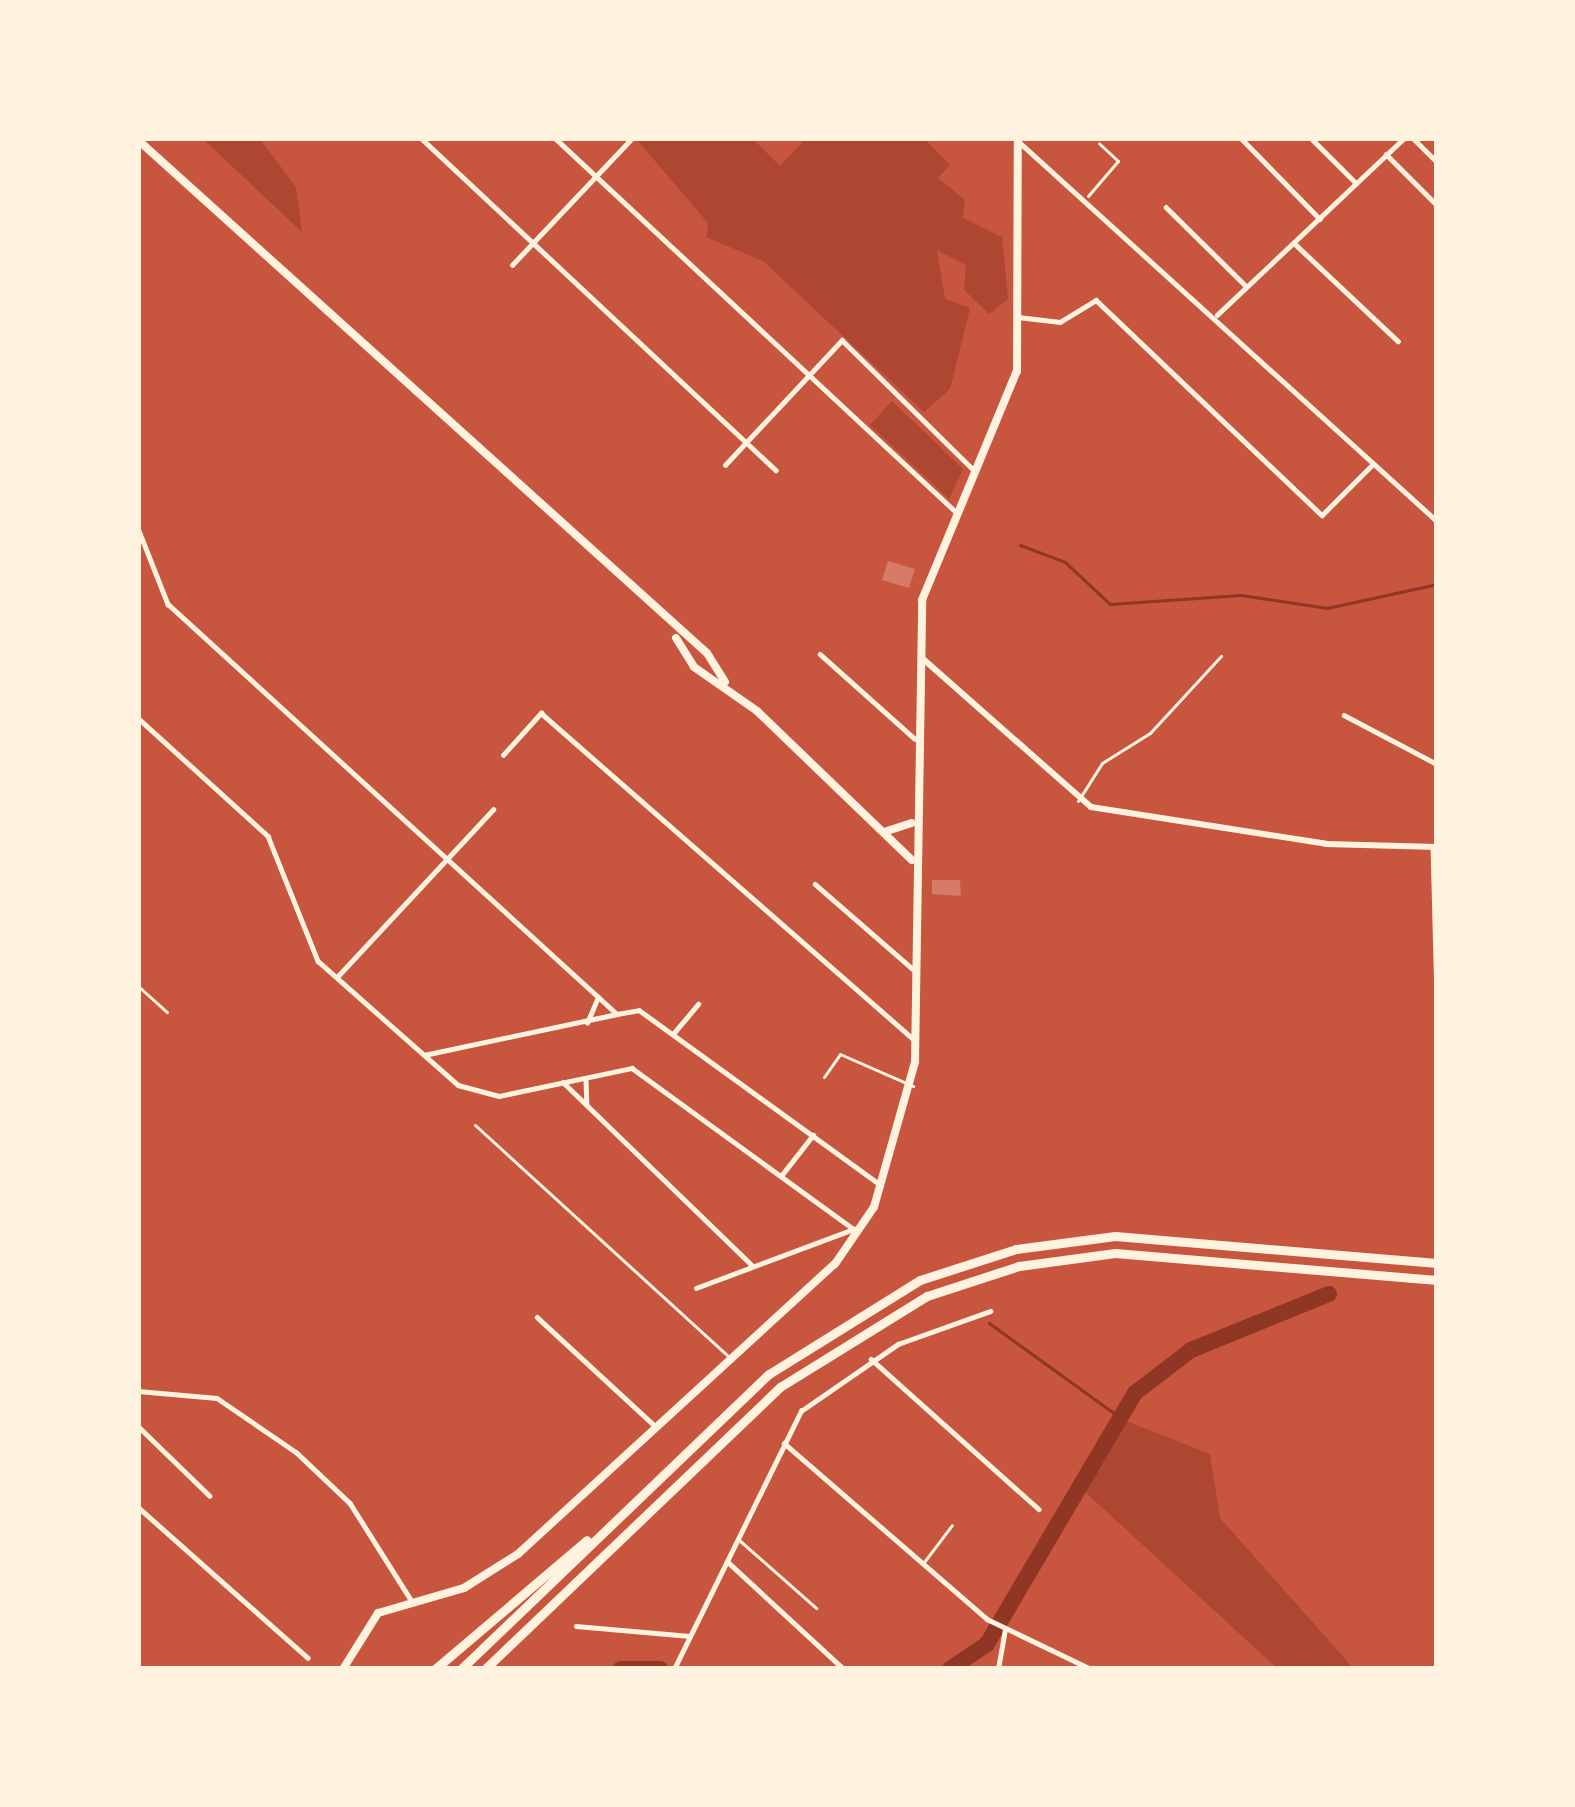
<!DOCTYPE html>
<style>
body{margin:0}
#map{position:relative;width:1575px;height:1807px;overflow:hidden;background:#c8553d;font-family:"Libre Baskerville",serif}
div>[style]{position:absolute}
.green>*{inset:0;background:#ae4732}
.stream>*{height:3px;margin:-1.5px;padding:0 1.5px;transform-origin:1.5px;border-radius:1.5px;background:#8f3625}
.river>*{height:16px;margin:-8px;padding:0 8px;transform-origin:8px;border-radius:8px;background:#8f3625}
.building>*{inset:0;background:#d67c66}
.service>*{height:3px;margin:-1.5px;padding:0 1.5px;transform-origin:1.5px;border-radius:1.5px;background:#fff3e0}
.minor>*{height:4.5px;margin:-2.25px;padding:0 2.25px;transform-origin:2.25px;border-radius:2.25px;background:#fff3e0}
.tertiary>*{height:6px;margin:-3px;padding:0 3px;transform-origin:3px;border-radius:3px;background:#fff3e0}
.secondary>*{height:8px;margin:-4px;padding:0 4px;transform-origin:4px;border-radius:4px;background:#fff3e0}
.motorway>*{height:9px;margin:-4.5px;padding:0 4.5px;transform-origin:4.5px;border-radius:4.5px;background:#fff3e0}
span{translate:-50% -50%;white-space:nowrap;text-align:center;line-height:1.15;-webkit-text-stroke:12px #fff3e0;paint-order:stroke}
.frame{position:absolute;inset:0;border:141px solid #fff3e0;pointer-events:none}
</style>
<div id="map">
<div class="green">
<div style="clip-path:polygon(202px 138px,259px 138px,296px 187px,302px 232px)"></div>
<div style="clip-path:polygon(752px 138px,780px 166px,806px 138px,924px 138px,950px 165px,938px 178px,965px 200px,963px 218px,1002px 237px,1008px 299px,989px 314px,964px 290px,966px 265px,937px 250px,945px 299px,970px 308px,950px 389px,924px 412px,763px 261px,706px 237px,708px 223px,637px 140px)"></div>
<div style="clip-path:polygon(892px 401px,963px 469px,949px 499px,870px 425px)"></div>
<div style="clip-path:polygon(1121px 1419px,1210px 1454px,1220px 1518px,1354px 1669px,1278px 1669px,1084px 1491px)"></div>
</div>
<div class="stream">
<div style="left:1020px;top:545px;width:48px;rotate:20.7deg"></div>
<div style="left:1065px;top:562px;width:62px;rotate:43deg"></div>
<div style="left:1110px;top:604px;width:131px;rotate:-3.9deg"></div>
<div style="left:1241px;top:595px;width:87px;rotate:8.6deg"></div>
<div style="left:1327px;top:608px;width:113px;rotate:-12.3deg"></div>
<div style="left:989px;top:1323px;width:155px;rotate:35.8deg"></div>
<div style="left:966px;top:1663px;width:6px;rotate:72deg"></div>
</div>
<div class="river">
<div style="left:621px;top:1669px;width:39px"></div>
<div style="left:950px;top:1669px;width:45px;rotate:-34deg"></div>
<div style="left:987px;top:1644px;width:291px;rotate:-59.5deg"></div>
<div style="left:1135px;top:1393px;width:71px;rotate:-37.5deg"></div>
<div style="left:1191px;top:1350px;width:149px;rotate:-22.1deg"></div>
</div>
<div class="building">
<div style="clip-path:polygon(888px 561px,915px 569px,909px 588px,882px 580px)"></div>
<div style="clip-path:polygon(932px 880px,960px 880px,961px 896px,932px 894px)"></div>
</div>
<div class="service">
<div style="left:1088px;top:196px;width:46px;rotate:-49.4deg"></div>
<div style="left:1118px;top:161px;width:26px;rotate:-137deg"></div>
<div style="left:1078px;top:801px;width:45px;rotate:-57.7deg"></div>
<div style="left:1102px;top:763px;width:57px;rotate:-32deg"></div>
<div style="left:1150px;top:733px;width:105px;rotate:-47.3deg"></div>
<div style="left:138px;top:986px;width:39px;rotate:42deg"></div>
<div style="left:824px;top:1077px;width:28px;rotate:-55deg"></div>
<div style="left:840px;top:1054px;width:80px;rotate:23.7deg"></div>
<div style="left:475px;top:1125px;width:341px;rotate:42.4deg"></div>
<div style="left:739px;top:1540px;width:103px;rotate:41.4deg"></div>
<div style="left:924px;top:1562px;width:46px;rotate:-52.9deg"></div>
</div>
<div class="minor">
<div style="left:421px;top:138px;width:486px;rotate:43.1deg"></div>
<div style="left:555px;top:138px;width:548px;rotate:43deg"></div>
<div style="left:1241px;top:138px;width:113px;rotate:45.7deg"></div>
<div style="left:1311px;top:138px;width:64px;rotate:45deg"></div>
<div style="left:1413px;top:138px;width:34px;rotate:45deg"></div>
<div style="left:1018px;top:141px;width:566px;rotate:42.21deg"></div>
<div style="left:1386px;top:154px;width:72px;rotate:45deg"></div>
<div style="left:1166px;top:207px;width:112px;rotate:44.6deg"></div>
<div style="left:1294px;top:243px;width:143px;rotate:43.3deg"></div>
<div style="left:512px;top:265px;width:175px;rotate:-46.6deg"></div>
<div style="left:1217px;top:315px;width:257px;rotate:-43.4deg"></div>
<div style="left:1018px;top:317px;width:42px;rotate:6.8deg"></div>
<div style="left:1060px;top:322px;width:42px;rotate:-31.4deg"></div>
<div style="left:1096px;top:300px;width:312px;rotate:43.6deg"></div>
<div style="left:1322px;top:515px;width:69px;rotate:-45deg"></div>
<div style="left:725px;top:465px;width:171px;rotate:-46.9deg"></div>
<div style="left:842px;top:340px;width:185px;rotate:44.6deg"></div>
<div style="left:138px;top:528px;width:82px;rotate:68.5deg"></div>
<div style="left:168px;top:604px;width:608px;rotate:42.4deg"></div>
<div style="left:617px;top:1014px;width:22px;rotate:-10deg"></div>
<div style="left:639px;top:1010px;width:295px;rotate:35.9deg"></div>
<div style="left:820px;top:654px;width:127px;rotate:41.8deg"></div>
<div style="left:1344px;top:715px;width:105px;rotate:27.8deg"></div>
<div style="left:138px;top:718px;width:176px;rotate:42.2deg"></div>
<div style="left:268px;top:836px;width:135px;rotate:68.2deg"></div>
<div style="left:318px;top:961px;width:187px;rotate:41.5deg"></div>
<div style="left:458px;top:1085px;width:42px;rotate:15deg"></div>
<div style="left:499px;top:1096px;width:136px;rotate:-11.9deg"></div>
<div style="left:632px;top:1068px;width:276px;rotate:36deg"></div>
<div style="left:503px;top:755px;width:57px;rotate:-47.9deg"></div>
<div style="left:541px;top:713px;width:498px;rotate:41.2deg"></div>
<div style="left:1433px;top:846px;width:158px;rotate:88.5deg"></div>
<div style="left:815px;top:884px;width:131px;rotate:41deg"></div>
<div style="left:337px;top:977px;width:229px;rotate:-47deg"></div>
<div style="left:587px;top:1023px;width:28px;rotate:-67deg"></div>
<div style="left:673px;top:1034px;width:39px;rotate:-50deg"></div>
<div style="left:424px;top:1055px;width:197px;rotate:-12deg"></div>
<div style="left:586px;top:1080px;width:24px;rotate:88deg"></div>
<div style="left:563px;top:1082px;width:263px;rotate:44.1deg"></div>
<div style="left:781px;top:1176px;width:52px;rotate:-52deg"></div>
<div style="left:696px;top:1288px;width:169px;rotate:-20.5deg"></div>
<div style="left:537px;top:1317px;width:159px;rotate:42.7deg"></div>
<div style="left:871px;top:1359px;width:225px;rotate:41.8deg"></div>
<div style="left:138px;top:1391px;width:79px;rotate:5.1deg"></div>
<div style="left:217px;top:1398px;width:96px;rotate:34.4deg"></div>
<div style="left:296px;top:1452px;width:74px;rotate:43.4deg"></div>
<div style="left:350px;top:1503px;width:118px;rotate:57.8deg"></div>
<div style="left:138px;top:1426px;width:100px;rotate:44.2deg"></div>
<div style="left:784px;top:1443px;width:269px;rotate:40.9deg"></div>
<div style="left:987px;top:1619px;width:115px;rotate:25.7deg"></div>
<div style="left:138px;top:1507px;width:227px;rotate:41.6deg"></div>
<div style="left:729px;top:1563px;width:156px;rotate:42.7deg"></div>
<div style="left:576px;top:1626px;width:114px;rotate:5deg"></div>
<div style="left:674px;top:1669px;width:288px;rotate:-63.8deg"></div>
<div style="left:801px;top:1411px;width:118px;rotate:-34.6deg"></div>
<div style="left:898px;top:1344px;width:98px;rotate:-19.7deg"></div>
<div style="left:998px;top:1669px;width:40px;rotate:-80deg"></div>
</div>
<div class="tertiary">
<div style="left:922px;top:658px;width:225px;rotate:41.4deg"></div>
<div style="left:1091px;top:807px;width:238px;rotate:8.9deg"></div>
<div style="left:1326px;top:844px;width:111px;rotate:1.5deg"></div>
</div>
<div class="secondary">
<div style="left:138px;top:140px;width:766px;rotate:42.04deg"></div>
<div style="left:707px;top:653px;width:34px;rotate:58deg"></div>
<div style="left:676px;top:638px;width:34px;rotate:58deg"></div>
<div style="left:694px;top:667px;width:77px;rotate:34.9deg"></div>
<div style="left:757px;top:711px;width:215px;rotate:43.9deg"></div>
<div style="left:884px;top:832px;width:29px;rotate:-18deg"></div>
<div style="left:343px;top:1669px;width:66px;rotate:-58deg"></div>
<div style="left:378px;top:1613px;width:90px;rotate:-16.2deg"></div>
<div style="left:464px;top:1588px;width:64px;rotate:-32.2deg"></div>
<div style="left:518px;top:1554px;width:430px;rotate:-42.5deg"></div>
<div style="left:835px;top:1264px;width:69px;rotate:-55.6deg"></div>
<div style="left:874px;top:1207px;width:151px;rotate:-74.2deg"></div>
<div style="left:915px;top:1062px;width:462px;rotate:-89.1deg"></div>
<div style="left:922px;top:600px;width:248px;rotate:-67.5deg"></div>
<div style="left:1017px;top:371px;width:233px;rotate:-89.8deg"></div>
</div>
<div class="motorway">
<div style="left:435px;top:1669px;width:199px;rotate:-40.3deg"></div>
<div style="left:461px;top:1669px;width:426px;rotate:-43.8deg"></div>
<div style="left:769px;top:1374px;width:178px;rotate:-31.9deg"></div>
<div style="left:920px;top:1280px;width:101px;rotate:-17.9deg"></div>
<div style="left:1016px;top:1249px;width:100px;rotate:-7.5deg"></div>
<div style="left:1115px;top:1236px;width:323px;rotate:4.8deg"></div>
<div style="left:485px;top:1669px;width:408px;rotate:-43.7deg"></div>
<div style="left:780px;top:1387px;width:173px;rotate:-31.8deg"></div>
<div style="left:927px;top:1296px;width:97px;rotate:-18.1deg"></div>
<div style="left:1019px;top:1266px;width:97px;rotate:-7.7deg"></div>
<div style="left:1115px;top:1253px;width:323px;rotate:4.8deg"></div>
</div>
<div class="frame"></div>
</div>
